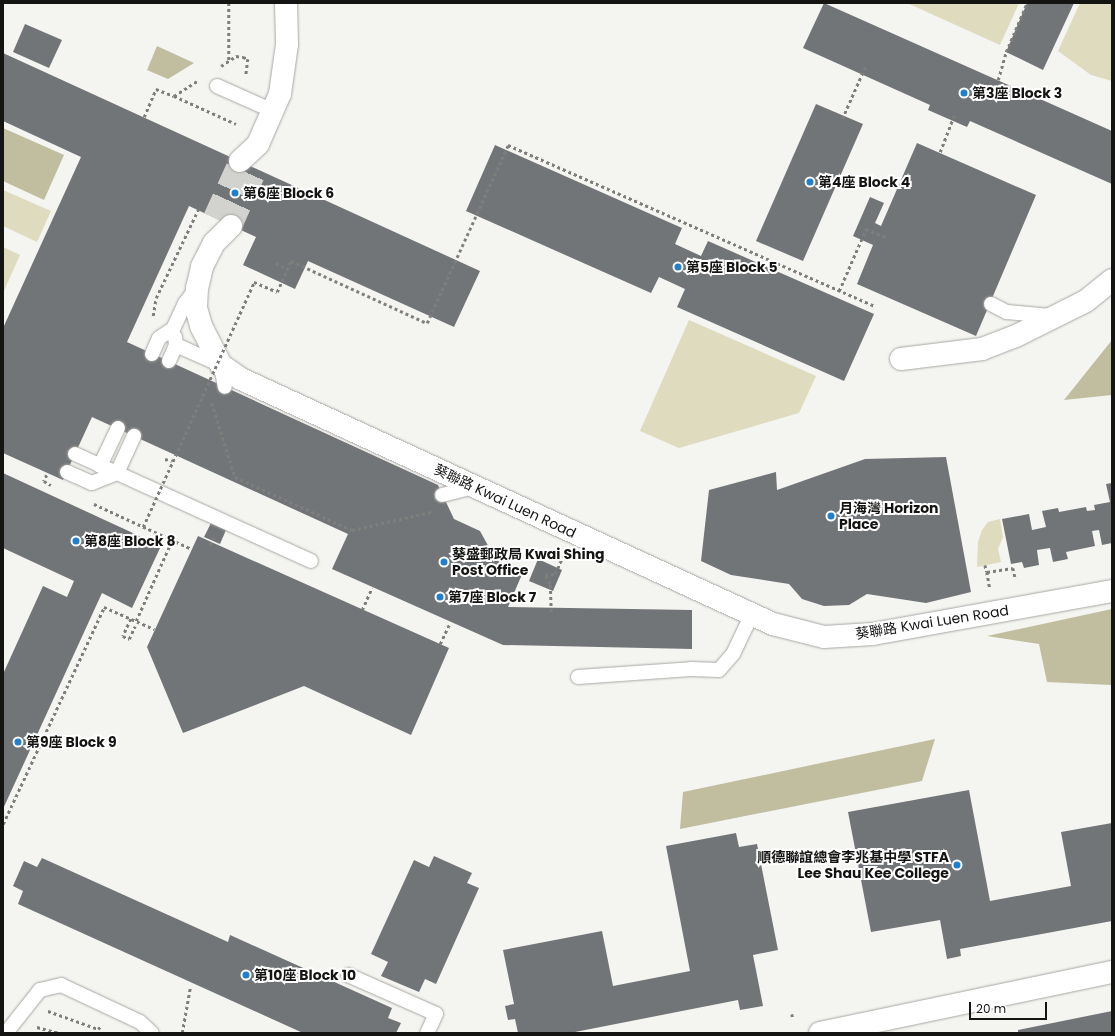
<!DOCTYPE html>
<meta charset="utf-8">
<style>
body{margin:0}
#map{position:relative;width:1115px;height:1036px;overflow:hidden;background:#f4f4f0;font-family:Poppins,"Noto Sans TC",sans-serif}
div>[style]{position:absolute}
.green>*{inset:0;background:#dedbbe}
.forest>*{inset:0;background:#c1bd9f}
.building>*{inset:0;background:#727578}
.street-tunnel>*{height:22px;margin-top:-11px;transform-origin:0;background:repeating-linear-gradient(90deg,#d2d2cf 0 22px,transparent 0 33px)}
.path>*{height:2.5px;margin-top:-1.25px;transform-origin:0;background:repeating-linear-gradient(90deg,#7e7e7c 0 3px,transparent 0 6px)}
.roads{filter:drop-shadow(0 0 1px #a8a7a3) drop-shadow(0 0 1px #a8a7a3)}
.lane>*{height:14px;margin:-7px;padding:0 7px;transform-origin:7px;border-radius:7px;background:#fff}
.street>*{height:22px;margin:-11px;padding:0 11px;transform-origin:11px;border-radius:11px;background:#fff}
.secondary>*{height:22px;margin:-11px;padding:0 11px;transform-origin:11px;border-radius:11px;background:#fff}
.path-bridge>*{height:2.5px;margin-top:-1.25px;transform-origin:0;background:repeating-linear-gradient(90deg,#7e7e7c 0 3px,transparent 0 6px)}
.dots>*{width:11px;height:11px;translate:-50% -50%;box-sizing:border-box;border:2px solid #fff;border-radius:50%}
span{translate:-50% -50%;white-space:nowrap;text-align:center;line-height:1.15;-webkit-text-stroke:4px #fff;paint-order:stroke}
.poi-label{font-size:14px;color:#141413;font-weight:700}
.left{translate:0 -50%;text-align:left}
.right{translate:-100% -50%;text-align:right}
.street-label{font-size:14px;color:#141413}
.frame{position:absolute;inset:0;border:4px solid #141413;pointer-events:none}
.scale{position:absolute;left:969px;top:1002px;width:78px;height:18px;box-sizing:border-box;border:2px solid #141413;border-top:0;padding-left:5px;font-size:12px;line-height:14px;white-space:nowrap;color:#141413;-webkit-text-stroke:3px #fff;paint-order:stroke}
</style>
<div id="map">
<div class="green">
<div style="clip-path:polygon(907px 3px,1019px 3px,1000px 45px)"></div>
<div style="clip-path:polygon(1080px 3px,1112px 3px,1112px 81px,1091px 75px,1058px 51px)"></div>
<div style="clip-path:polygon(3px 190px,51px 211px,37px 242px,3px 226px)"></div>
<div style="clip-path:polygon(3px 247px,20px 255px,3px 293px)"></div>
<div style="clip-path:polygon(689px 320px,816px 376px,799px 413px,679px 448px,640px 431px)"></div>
<div style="clip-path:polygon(1000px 519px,1003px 537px,998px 549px,1001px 562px,977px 567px,978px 542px,982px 530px,988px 522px)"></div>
</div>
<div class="forest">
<div style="clip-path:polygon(157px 46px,194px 63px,168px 79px,147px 70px)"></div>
<div style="clip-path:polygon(3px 128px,64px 155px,44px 200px,3px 181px)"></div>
<div style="clip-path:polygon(1112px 340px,1112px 395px,1064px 400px)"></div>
<div style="clip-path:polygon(1112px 609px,1112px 685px,1047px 682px,1039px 644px,987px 636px)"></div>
<div style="clip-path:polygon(935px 739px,922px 781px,680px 829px,683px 792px)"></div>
</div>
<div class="building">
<div style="clip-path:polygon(824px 3px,1112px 131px,1112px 184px,970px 121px,967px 127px,928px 110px,930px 105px,803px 48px)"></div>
<div style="clip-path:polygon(1027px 3px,1074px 3px,1043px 70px,1006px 52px)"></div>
<div style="clip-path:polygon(25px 24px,62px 40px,49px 68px,13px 52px)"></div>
<div style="clip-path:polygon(3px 53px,480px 271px,454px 327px,308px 261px,295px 289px,243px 265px,256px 237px,189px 206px,127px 342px,438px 485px,454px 519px,480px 531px,496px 560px,523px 572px,508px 607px,692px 610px,692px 649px,503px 645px,332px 569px,348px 534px,92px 417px,63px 480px,3px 453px,3px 328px,81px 157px,3px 121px)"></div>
<div style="clip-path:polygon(816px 104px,863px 124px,803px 261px,756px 241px)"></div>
<div style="clip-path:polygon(917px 143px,1036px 195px,976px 336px,857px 284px,873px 245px,853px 236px,870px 197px,884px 203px,875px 223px,881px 226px)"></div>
<div style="clip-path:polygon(495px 145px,682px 228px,675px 244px,701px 256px,708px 241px,874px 314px,844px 381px,677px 307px,685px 289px,659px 277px,651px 293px,466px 211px)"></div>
<div style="clip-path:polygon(946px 457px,971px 592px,926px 603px,867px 594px,849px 605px,824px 606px,802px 599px,789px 584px,731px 575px,701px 561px,709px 490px,776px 472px,777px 490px,865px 459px)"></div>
<div style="clip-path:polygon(3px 473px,161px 546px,132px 608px,102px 593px,3px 809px,3px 674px,43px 586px,67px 597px,74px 581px,3px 548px)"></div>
<div style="clip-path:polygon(1112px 483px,1112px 543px,1102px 545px,1099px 530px,1092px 531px,1095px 546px,1066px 552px,1068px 559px,1053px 562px,1050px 548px,1037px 550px,1039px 565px,1024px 568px,1022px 562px,1011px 564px,1002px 519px,1029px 514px,1032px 530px,1046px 527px,1042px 511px,1058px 508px,1059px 512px,1086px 507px,1087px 511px,1095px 510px,1094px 505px,1110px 502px,1106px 484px)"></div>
<div style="clip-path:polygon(211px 523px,226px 530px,220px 544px,204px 537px)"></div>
<div style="clip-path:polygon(198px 536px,449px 648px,411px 735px,304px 686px,183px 733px,147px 647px)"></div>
<div style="clip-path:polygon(538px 559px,562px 570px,553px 591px,529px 581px)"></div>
<div style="clip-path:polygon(969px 790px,990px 901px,1071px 886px,1061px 832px,1112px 823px,1112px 921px,960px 949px,961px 956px,947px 959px,940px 920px,871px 932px,848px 812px)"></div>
<div style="clip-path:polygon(736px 833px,739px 847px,757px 844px,778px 950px,753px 955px,763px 1006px,740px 1010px,738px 1000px,570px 1033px,518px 1033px,515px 1019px,508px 1020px,505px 1006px,514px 1004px,503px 950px,602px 931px,613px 986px,690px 971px,666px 846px)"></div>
<div style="clip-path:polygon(434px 856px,472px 873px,467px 883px,479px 888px,436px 984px,425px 979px,419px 992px,381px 976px,388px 962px,371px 954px,414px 860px,429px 867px)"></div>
<div style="clip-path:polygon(42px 858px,228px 942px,230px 935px,392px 1008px,388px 1018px,401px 1023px,396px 1033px,303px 1033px,18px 904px,23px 891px,13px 886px,24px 861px,37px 867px)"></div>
<div style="clip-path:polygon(1112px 1011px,1112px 1033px,1018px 1033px,1018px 1030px)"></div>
</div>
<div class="street-tunnel">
<div style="left:214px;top:218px;width:63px;rotate:-65.5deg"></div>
<div style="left:231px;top:226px;width:64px;rotate:-65.9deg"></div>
</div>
<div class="path">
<div style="left:229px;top:3px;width:57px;rotate:90deg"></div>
<div style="left:221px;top:66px;width:18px;rotate:-34deg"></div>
<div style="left:236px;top:56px;width:7px;rotate:8deg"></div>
<div style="left:243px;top:57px;width:5px;rotate:22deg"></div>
<div style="left:248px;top:59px;width:17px;rotate:97deg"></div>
<div style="left:998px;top:80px;width:29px;rotate:-74deg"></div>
<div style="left:1006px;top:52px;width:53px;rotate:-66.8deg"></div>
<div style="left:174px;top:96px;width:68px;rotate:24.3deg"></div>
<div style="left:144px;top:117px;width:30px;rotate:-67deg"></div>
<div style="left:156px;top:89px;width:19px;rotate:21deg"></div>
<div style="left:174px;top:96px;width:27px;rotate:-33deg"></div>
<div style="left:842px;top:119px;width:59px;rotate:-66deg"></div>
<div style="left:508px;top:145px;width:401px;rotate:23.7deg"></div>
<div style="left:940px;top:152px;width:42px;rotate:-69deg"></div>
<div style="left:276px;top:263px;width:13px;rotate:29deg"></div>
<div style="left:839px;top:291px;width:68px;rotate:-66.5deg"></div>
<div style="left:866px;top:229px;width:23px;rotate:23deg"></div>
<div style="left:153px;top:316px;width:18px;rotate:-81deg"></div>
<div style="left:156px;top:298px;width:98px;rotate:-64.5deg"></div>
<div style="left:212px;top:403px;width:77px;rotate:72.7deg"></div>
<div style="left:235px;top:477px;width:128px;rotate:24.4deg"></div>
<div style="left:352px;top:530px;width:81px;rotate:-12.8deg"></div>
<div style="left:165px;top:459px;width:7px;rotate:16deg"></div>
<div style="left:47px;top:475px;width:7px;rotate:117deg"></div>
<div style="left:44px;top:481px;width:8px;rotate:30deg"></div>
<div style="left:94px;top:504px;width:108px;rotate:24.7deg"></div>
<div style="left:210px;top:545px;width:8px;rotate:-67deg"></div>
<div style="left:985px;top:565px;width:7px;rotate:74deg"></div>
<div style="left:987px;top:572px;width:26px;rotate:-9deg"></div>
<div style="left:1013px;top:568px;width:9px;rotate:77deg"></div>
<div style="left:987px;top:572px;width:17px;rotate:80deg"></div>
<div style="left:362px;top:610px;width:24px;rotate:-66deg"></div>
<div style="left:551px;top:612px;width:28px;rotate:-92deg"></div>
<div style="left:550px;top:584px;width:10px;rotate:-119deg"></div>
<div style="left:545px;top:575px;width:10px;rotate:-6deg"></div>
<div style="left:555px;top:574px;width:22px;rotate:-66deg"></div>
<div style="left:131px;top:619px;width:19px;rotate:115deg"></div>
<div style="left:123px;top:636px;width:7px;rotate:27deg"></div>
<div style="left:129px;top:639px;width:14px;rotate:-65deg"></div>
<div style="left:136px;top:621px;width:89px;rotate:-66deg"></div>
<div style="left:440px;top:644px;width:23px;rotate:-65deg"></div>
<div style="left:3px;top:824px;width:239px;rotate:-65deg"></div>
<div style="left:104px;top:607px;width:55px;rotate:23.7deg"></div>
<div style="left:48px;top:1011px;width:53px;rotate:19.8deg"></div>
<div style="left:98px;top:1029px;width:3px;rotate:-45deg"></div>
<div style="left:792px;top:1014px;width:5px;rotate:79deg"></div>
<div style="left:37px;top:1027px;width:24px;rotate:15deg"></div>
<div style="left:182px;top:1033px;width:46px;rotate:-79.9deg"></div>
</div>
<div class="roads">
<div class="lane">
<div style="left:217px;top:86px;width:61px;rotate:24.1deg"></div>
<div style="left:991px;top:304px;width:18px;rotate:27deg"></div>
<div style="left:1007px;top:312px;width:44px;rotate:5.2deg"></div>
<div style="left:176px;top:345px;width:49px;rotate:24deg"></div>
<div style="left:221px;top:365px;width:22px;rotate:80deg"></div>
<div style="left:152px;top:354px;width:17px;rotate:-66deg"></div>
<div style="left:159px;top:338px;width:17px;rotate:-33deg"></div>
<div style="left:173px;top:329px;width:29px;rotate:-65deg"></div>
<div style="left:185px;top:303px;width:18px;rotate:-52deg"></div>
<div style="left:169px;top:361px;width:17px;rotate:-66deg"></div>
<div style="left:176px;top:345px;width:8px;rotate:-97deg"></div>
<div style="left:75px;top:454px;width:259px;rotate:24.4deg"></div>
<div style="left:100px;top:466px;width:42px;rotate:-64.7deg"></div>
<div style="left:67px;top:472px;width:27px;rotate:24deg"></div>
<div style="left:92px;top:483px;width:27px;rotate:-22deg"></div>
<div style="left:117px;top:473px;width:41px;rotate:-65.3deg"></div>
<div style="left:442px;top:495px;width:32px;rotate:-14deg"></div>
<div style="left:578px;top:677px;width:113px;rotate:-4deg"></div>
<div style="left:691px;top:669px;width:28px;rotate:2deg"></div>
<div style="left:719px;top:670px;width:21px;rotate:-49deg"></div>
<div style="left:733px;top:654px;width:44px;rotate:-64.6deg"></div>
<div style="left:348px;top:975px;width:96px;rotate:23.9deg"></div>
<div style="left:436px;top:1014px;width:21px;rotate:115deg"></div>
<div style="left:6px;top:1033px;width:55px;rotate:-51.7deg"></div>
<div style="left:40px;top:990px;width:22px;rotate:-13deg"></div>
<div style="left:61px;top:985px;width:87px;rotate:25.1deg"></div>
<div style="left:140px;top:1022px;width:16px;rotate:43deg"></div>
</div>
<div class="street">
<div style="left:240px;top:161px;width:25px;rotate:-43deg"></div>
<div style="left:258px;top:144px;width:55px;rotate:-66.3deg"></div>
<div style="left:280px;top:94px;width:50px;rotate:-82deg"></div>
<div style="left:287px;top:44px;width:41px;rotate:-91.4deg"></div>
<div style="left:231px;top:226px;width:24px;rotate:135deg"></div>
<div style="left:214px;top:243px;width:27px;rotate:117deg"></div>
<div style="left:202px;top:267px;width:22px;rotate:103deg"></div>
<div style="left:197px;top:288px;width:20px;rotate:93deg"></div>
<div style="left:196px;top:308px;width:19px;rotate:74deg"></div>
<div style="left:201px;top:326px;width:44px;rotate:62.9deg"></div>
<div style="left:221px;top:365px;width:24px;rotate:35deg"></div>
<div style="left:241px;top:379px;width:586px;rotate:24.73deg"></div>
<div style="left:773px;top:624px;width:53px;rotate:14.3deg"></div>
<div style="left:824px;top:637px;width:49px;rotate:-3.5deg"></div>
<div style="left:873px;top:634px;width:243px;rotate:-10.2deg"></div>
<div style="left:901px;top:359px;width:82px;rotate:-7deg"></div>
<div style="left:982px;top:349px;width:36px;rotate:-21deg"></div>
<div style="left:1016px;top:336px;width:78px;rotate:-26.6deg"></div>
<div style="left:1086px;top:301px;width:33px;rotate:-39deg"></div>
</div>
<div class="secondary">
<div style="left:820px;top:1033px;width:298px;rotate:-11.8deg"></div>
</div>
</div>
<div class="path-bridge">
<div style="left:143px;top:527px;width:269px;rotate:-65.6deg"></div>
<div style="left:254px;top:282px;width:25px;rotate:23deg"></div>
<div style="left:277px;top:292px;width:34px;rotate:-66deg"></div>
<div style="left:291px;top:261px;width:149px;rotate:24.5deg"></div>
<div style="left:427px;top:323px;width:196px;rotate:-65.5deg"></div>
</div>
<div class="dots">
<div style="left:964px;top:93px;background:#2080cc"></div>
<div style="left:810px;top:182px;background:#2080cc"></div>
<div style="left:235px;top:193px;background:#2080cc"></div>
<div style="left:678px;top:267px;background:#2080cc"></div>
<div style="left:831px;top:516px;background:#2080cc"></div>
<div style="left:76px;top:541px;background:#2080cc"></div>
<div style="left:444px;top:562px;background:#2080cc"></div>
<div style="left:440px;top:597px;background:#2080cc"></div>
<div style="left:18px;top:742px;background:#2080cc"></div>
<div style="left:957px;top:865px;background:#2080cc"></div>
<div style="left:246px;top:975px;background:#2080cc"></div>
</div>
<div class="poi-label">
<span class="left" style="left:972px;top:93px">第3座 Block 3</span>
<span class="left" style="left:818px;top:182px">第4座 Block 4</span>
<span class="left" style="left:243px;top:193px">第6座 Block 6</span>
<span class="left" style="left:686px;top:267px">第5座 Block 5</span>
<span class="left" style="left:839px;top:516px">月海灣 Horizon<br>Place</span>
<span class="left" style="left:84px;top:541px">第8座 Block 8</span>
<span class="left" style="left:452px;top:562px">葵盛郵政局 Kwai Shing<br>Post Office</span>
<span class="left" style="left:448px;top:597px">第7座 Block 7</span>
<span class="left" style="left:26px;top:742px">第9座 Block 9</span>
<span class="right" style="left:949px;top:865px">順德聯誼總會李兆基中學 STFA<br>Lee Shau Kee College</span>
<span class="left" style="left:254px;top:975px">第10座 Block 10</span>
</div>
<div class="street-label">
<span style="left:505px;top:501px;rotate:25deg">葵聯路 Kwai Luen Road</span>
<span style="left:932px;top:622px;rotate:-9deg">葵聯路 Kwai Luen Road</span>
</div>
<div class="frame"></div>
<div class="scale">20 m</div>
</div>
